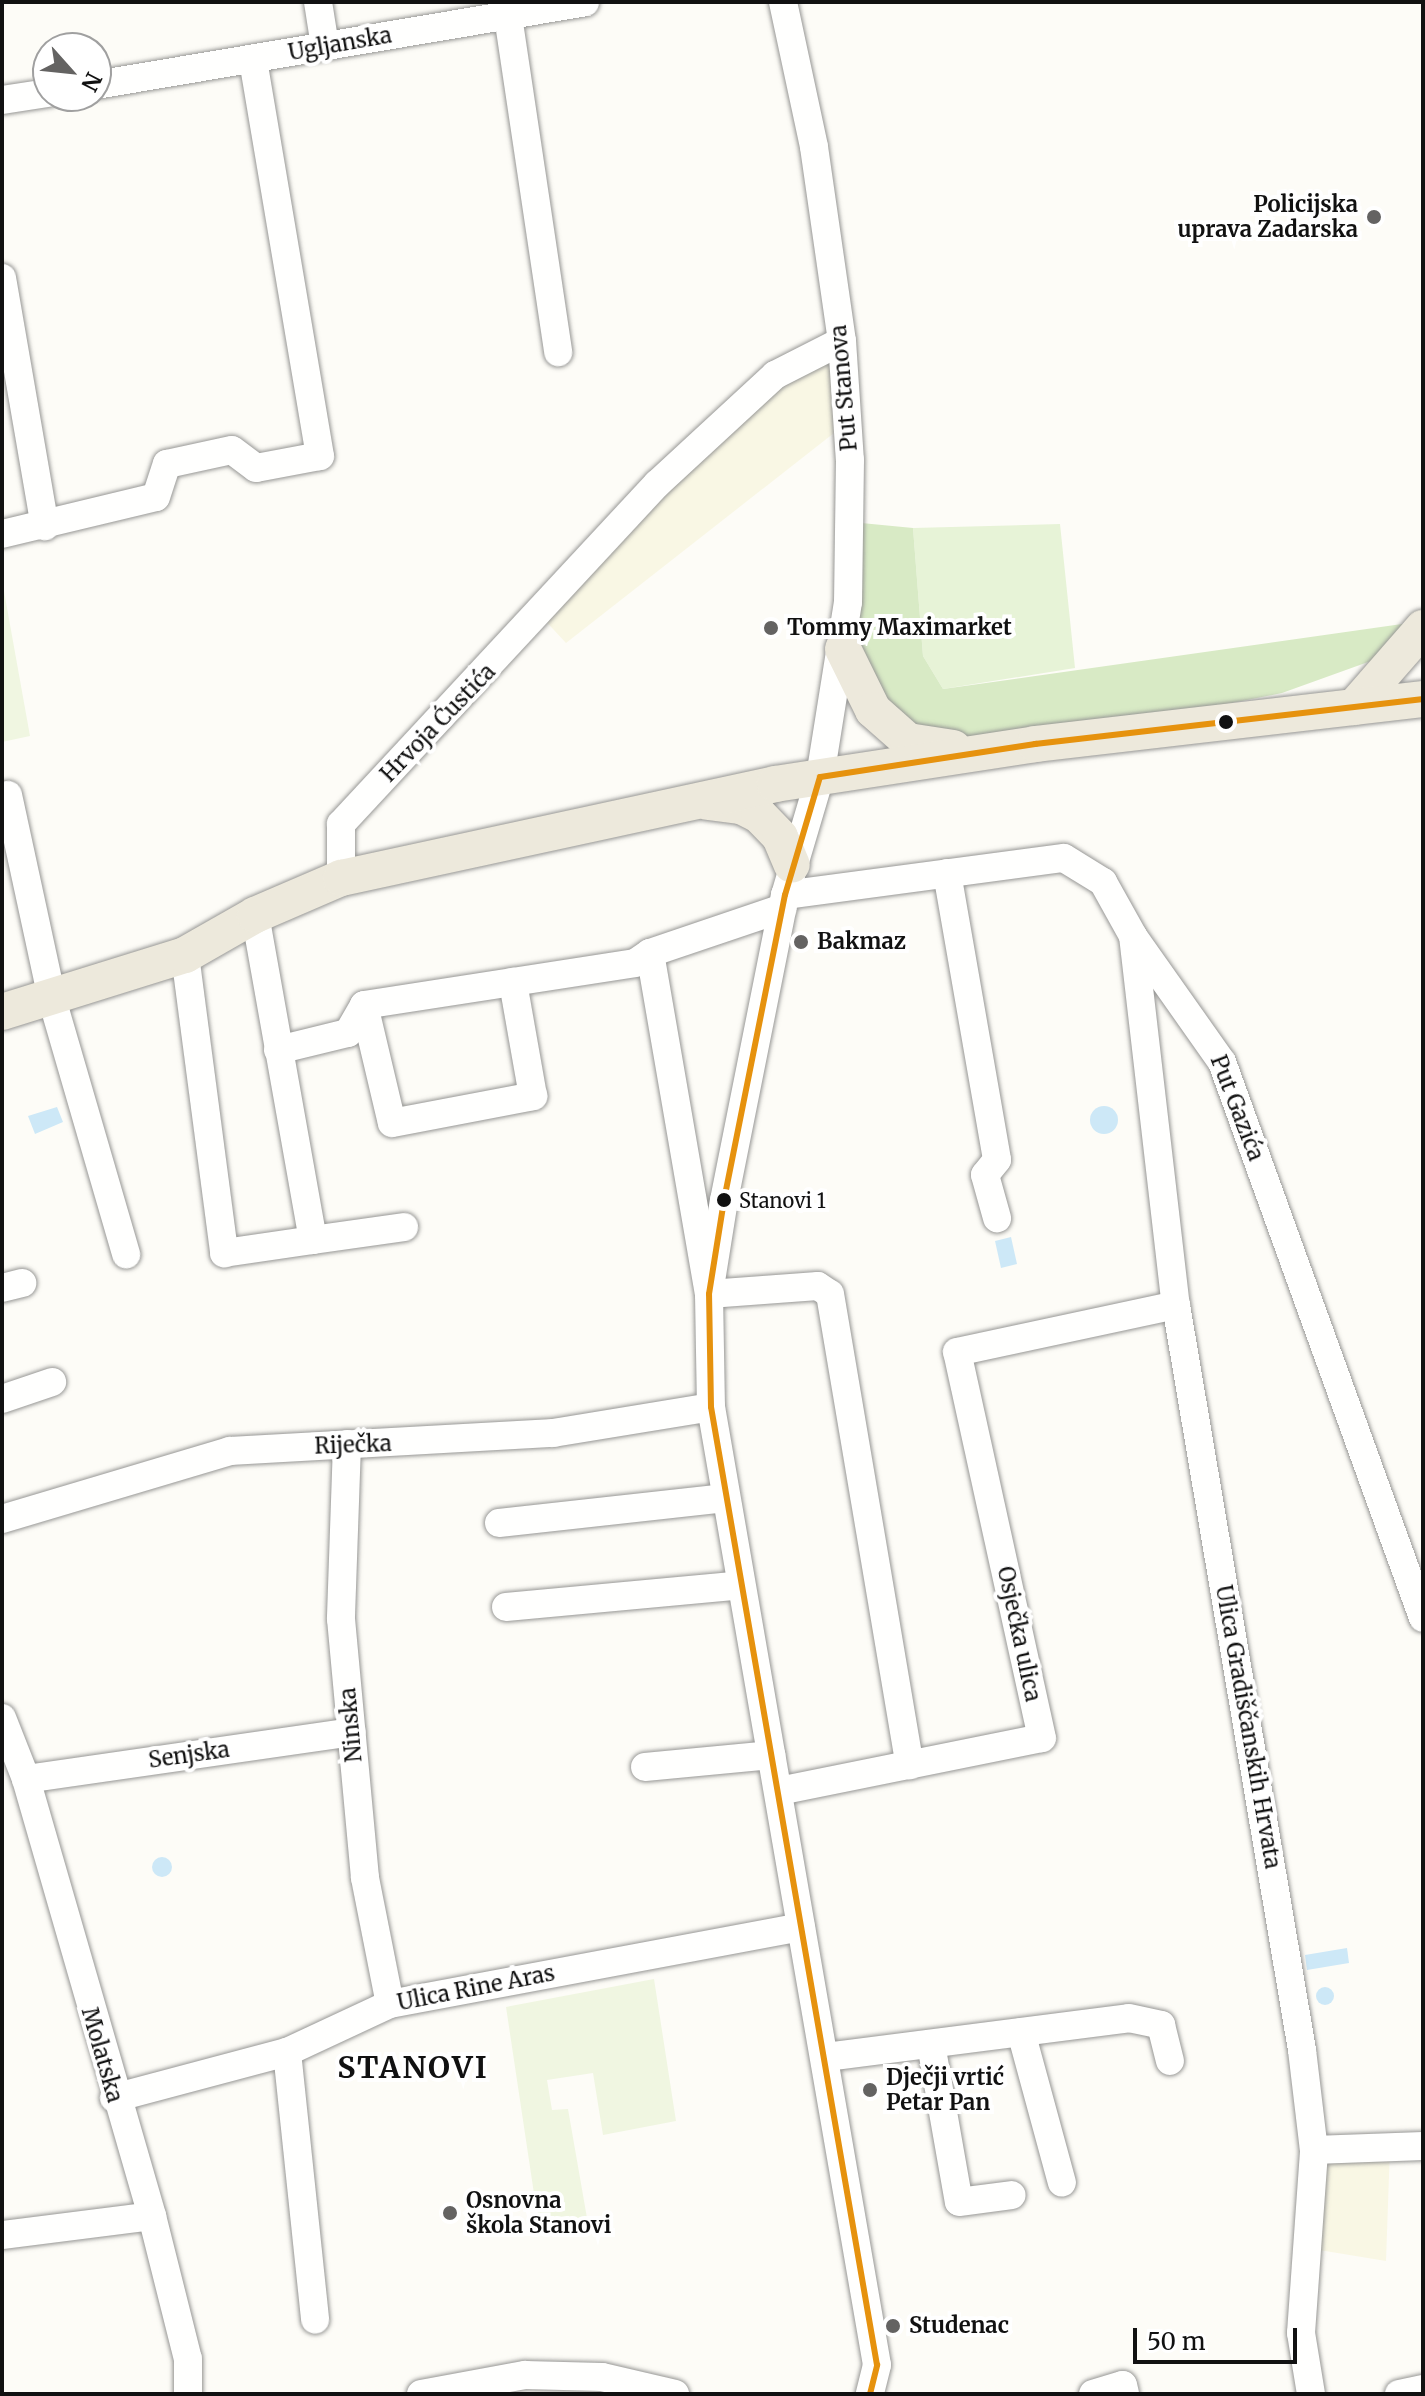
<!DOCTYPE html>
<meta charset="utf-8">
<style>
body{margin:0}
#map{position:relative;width:1425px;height:2396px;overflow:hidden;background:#fdfcf7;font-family:Merriweather,serif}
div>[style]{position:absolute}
.farmland>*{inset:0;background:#f9f7e4}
.green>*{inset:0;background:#e7f3d7}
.forest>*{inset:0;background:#d8eac5}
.pitch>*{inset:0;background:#f0f6e1}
.water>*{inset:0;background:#cde8f7}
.round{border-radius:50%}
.roads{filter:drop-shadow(0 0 2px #979795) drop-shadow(0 0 2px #979795)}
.minor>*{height:28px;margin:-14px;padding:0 14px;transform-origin:14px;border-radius:14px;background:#fffffe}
.major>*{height:36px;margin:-18px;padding:0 18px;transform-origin:18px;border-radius:18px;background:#ede9dc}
.bus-1>*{height:6px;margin:-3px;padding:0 3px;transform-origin:3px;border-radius:3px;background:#e6920e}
.dots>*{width:22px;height:22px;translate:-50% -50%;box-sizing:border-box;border:4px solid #fff;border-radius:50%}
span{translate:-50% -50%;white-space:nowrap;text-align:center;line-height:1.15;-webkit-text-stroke:8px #fff;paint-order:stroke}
.bus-label{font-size:20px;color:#111}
.left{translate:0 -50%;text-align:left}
.street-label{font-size:22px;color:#111}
.poi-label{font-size:22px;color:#111;font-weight:700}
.right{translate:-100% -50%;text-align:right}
.district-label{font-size:30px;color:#111;font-weight:700;letter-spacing:2px}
.frame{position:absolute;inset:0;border:4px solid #111;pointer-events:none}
.north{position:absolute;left:32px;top:32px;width:80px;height:80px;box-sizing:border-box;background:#fff;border:2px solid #a0a0a0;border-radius:50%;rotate:117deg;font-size:22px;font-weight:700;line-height:32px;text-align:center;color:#111}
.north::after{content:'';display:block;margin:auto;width:28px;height:36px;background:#646362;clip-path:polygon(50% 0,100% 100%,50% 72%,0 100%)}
.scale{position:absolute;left:1133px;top:2328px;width:164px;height:36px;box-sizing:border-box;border:4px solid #111;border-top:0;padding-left:10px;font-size:24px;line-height:28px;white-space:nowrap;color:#111;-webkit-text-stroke:6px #fff;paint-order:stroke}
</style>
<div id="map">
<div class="farmland">
<div style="clip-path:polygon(842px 341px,848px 422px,566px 643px,540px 615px,657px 484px)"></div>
<div style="clip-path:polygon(1390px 2147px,1386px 2261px,1307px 2248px,1314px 2150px)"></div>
</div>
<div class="green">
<div style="clip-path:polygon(1060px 524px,1075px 668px,943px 689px,923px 656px,913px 528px)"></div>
</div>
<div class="forest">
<div style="clip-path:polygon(851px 522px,913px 528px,923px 656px,943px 689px,1409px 623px,1382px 657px,1282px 693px,994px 750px,888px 738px,848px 602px)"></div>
</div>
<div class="pitch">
<div style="clip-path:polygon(2px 580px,30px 736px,2px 742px)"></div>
<div style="clip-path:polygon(654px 1979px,676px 2121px,603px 2135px,593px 2073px,547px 2080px,552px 2110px,568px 2109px,587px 2218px,539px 2227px,506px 2007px)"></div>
</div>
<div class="water">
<div class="round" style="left:1090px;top:1106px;width:28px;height:28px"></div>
<div style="clip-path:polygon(57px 1107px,63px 1122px,35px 1134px,28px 1116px)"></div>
<div style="clip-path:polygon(1011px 1237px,1017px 1264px,1001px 1268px,995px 1241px)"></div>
<div class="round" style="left:152px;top:1857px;width:20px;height:20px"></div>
<div style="clip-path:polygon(1347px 1948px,1349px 1963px,1307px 1970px,1305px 1955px)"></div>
<div class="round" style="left:1316px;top:1987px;width:18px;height:18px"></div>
</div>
<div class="roads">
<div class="minor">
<div style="left:318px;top:2px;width:45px;rotate:81deg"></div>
<div style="left:783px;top:2px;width:148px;rotate:77.9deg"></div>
<div style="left:814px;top:147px;width:196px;rotate:81.8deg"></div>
<div style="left:842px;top:341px;width:119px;rotate:86.2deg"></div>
<div style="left:850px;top:460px;width:142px;rotate:90.8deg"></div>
<div style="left:848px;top:602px;width:177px;rotate:99.1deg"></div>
<div style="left:820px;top:777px;width:123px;rotate:106.5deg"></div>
<div style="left:785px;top:895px;width:311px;rotate:101.3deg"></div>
<div style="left:724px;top:1200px;width:95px;rotate:99.1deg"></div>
<div style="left:709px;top:1294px;width:113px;rotate:89deg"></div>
<div style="left:711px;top:1407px;width:972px;rotate:80.17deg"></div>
<div style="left:877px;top:2365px;width:30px;rotate:104deg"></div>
<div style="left:508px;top:16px;width:340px;rotate:81.5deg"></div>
<div style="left:96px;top:85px;width:496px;rotate:-9.6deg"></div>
<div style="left:2px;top:100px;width:47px;rotate:-8.7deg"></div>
<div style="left:2px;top:278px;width:252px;rotate:80.2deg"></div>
<div style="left:2px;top:534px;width:158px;rotate:-13.5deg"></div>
<div style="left:156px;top:497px;width:35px;rotate:-72deg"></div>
<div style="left:167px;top:464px;width:66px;rotate:-12.2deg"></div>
<div style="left:232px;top:450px;width:30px;rotate:37deg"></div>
<div style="left:256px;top:468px;width:65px;rotate:-10.6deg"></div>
<div style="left:320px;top:456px;width:403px;rotate:-99.6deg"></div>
<div style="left:8px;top:795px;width:209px;rotate:77.8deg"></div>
<div style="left:52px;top:999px;width:266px;rotate:73.8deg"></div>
<div style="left:947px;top:873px;width:291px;rotate:80.1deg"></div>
<div style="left:997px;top:1160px;width:19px;rotate:129deg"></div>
<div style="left:985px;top:1175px;width:45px;rotate:74.4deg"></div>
<div style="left:341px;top:878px;width:54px;rotate:-90deg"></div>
<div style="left:341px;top:824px;width:464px;rotate:-47.1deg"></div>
<div style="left:657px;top:484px;width:161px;rotate:-42.7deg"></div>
<div style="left:775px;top:375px;width:75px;rotate:-26.9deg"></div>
<div style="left:785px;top:895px;width:281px;rotate:-7.6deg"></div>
<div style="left:1064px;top:858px;width:46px;rotate:31.6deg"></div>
<div style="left:1103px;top:882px;width:62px;rotate:60.9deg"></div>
<div style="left:1133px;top:936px;width:154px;rotate:54.8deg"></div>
<div style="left:1222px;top:1062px;width:591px;rotate:70.12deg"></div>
<div style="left:1133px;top:936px;width:371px;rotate:83.4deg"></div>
<div style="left:1176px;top:1305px;width:756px;rotate:80.4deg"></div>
<div style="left:1302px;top:2050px;width:101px;rotate:83.2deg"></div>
<div style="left:650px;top:953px;width:346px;rotate:80.2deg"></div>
<div style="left:709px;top:1294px;width:109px;rotate:-4.2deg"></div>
<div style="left:818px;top:1286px;width:14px;rotate:34deg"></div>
<div style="left:830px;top:1294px;width:478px;rotate:80.4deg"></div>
<div style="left:185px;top:955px;width:301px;rotate:82.5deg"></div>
<div style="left:224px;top:1253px;width:90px;rotate:-8.3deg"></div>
<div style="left:313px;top:1240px;width:330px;rotate:-100.1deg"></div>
<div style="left:364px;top:1005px;width:121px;rotate:76.7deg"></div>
<div style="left:392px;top:1123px;width:144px;rotate:-10.8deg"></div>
<div style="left:533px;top:1096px;width:116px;rotate:-100deg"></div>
<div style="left:278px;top:1050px;width:72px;rotate:-13.7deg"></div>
<div style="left:348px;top:1033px;width:32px;rotate:-60deg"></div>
<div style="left:364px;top:1005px;width:274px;rotate:-8.8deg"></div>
<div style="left:635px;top:963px;width:18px;rotate:-34deg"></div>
<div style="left:650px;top:953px;width:140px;rotate:-18.7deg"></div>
<div style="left:313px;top:1240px;width:92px;rotate:-8.1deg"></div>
<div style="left:2px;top:1288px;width:21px;rotate:-14deg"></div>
<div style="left:2px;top:1399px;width:53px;rotate:-18.8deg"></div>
<div style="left:347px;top:1444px;width:175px;rotate:92deg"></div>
<div style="left:341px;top:1619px;width:260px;rotate:84.7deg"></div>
<div style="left:365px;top:1878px;width:128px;rotate:78.8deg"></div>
<div style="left:2px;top:1519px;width:238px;rotate:-16.6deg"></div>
<div style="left:230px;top:1451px;width:324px;rotate:-3.2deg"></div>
<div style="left:553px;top:1433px;width:160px;rotate:-9.3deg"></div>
<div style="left:499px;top:1523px;width:228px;rotate:-6.3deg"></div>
<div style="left:506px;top:1607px;width:236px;rotate:-5.3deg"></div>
<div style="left:2px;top:1718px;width:66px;rotate:68.5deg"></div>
<div style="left:26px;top:1779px;width:455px;rotate:73.9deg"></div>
<div style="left:152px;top:2216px;width:147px;rotate:75.9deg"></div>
<div style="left:188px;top:2359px;width:35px;rotate:90deg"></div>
<div style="left:645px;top:1767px;width:127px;rotate:-5.4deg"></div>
<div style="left:26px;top:1779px;width:329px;rotate:-8.2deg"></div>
<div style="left:779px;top:1791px;width:268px;rotate:-11.4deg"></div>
<div style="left:1042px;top:1738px;width:395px;rotate:-102.4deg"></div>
<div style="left:957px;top:1352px;width:224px;rotate:-12.1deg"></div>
<div style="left:1021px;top:2032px;width:156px;rotate:74.8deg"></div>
<div style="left:931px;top:2044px;width:160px;rotate:80deg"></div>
<div style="left:959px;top:2202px;width:53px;rotate:-7.5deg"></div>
<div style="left:287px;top:2052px;width:269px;rotate:84deg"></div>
<div style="left:826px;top:2057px;width:305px;rotate:-7.3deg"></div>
<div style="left:1129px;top:2018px;width:33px;rotate:12deg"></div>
<div style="left:1161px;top:2025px;width:37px;rotate:76deg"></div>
<div style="left:114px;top:2098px;width:179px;rotate:-14.9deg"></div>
<div style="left:287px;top:2052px;width:114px;rotate:-25deg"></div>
<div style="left:390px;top:2004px;width:418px;rotate:-10.6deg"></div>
<div style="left:2px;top:2235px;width:151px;rotate:-7.2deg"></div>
<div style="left:421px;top:2394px;width:106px;rotate:-10.4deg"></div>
<div style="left:525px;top:2375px;width:77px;rotate:1.5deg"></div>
<div style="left:602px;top:2377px;width:75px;rotate:13.1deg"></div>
<div style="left:1093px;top:2394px;width:31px;rotate:-17deg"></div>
<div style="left:1123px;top:2385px;width:9px;rotate:77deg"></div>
<div style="left:1311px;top:2394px;width:62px;rotate:-99.3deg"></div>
<div style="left:1301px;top:2333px;width:183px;rotate:-85.9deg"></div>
<div style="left:1314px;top:2150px;width:109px;rotate:-2.1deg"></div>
<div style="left:1399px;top:2394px;width:25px;rotate:-12deg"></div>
</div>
<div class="major">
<div style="left:843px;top:649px;width:68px;rotate:63.8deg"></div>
<div style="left:873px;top:710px;width:47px;rotate:41.5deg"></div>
<div style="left:908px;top:741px;width:46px;rotate:8.8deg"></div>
<div style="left:1354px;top:707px;width:105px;rotate:-48.9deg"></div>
<div style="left:708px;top:802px;width:33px;rotate:7deg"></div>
<div style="left:741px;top:806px;width:20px;rotate:27deg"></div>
<div style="left:759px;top:815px;width:30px;rotate:46deg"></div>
<div style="left:780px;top:837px;width:30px;rotate:67deg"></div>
<div style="left:2px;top:1012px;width:192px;rotate:-17.3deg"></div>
<div style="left:185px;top:955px;width:81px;rotate:-29.7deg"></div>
<div style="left:255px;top:915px;width:94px;rotate:-23.3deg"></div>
<div style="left:341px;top:878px;width:444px;rotate:-12.2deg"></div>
<div style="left:775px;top:784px;width:263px;rotate:-8.7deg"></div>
<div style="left:1035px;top:744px;width:391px;rotate:-6.6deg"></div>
</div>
</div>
<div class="bus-1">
<div style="left:870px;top:2394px;width:30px;rotate:-76deg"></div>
<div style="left:877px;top:2365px;width:972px;rotate:-99.83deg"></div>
<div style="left:711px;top:1407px;width:113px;rotate:-91deg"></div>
<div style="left:709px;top:1294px;width:95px;rotate:-80.9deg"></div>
<div style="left:724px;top:1200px;width:311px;rotate:-78.7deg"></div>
<div style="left:785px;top:895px;width:123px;rotate:-73.5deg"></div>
<div style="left:820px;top:777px;width:218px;rotate:-8.7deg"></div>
<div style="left:1035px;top:744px;width:391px;rotate:-6.6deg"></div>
</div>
<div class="dots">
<div style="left:1374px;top:217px;background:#646362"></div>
<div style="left:771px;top:628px;background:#646362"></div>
<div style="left:1226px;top:722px;background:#111"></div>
<div style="left:801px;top:942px;background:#646362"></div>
<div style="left:724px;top:1200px;background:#111"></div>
<div style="left:870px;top:2090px;background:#646362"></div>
<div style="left:450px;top:2213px;background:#646362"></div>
<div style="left:893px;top:2326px;background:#646362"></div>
</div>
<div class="bus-label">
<span class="left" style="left:739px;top:1200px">Stanovi 1</span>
</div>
<div class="street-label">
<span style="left:340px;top:44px;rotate:-10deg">Ugljanska</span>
<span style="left:844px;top:388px;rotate:-95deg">Put Stanova</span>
<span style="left:438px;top:723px;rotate:-46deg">Hrvoja Ćustića</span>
<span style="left:1237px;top:1108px;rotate:69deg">Put Gazića</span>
<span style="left:353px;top:1445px;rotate:-2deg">Riječka</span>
<span style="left:1019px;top:1634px;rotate:78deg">Osječka ulica</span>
<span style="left:351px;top:1725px;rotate:-95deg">Ninska</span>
<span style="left:1248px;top:1727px;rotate:80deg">Ulica Gradiščanskih Hrvata</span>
<span style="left:189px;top:1755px;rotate:-8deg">Senjska</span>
<span style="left:476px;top:1988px;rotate:-11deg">Ulica Rine Aras</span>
<span style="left:102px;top:2055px;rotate:74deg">Molatska</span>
</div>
<div class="poi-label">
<span class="right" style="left:1358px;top:217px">Policijska<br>uprava Zadarska</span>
<span class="left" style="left:787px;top:628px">Tommy Maximarket</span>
<span class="left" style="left:817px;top:942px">Bakmaz</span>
<span class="left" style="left:886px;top:2090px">Dječji vrtić<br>Petar Pan</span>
<span class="left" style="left:466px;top:2213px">Osnovna<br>škola Stanovi</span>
<span class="left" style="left:909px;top:2326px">Studenac</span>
</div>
<div class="district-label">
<span style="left:413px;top:2067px">STANOVI</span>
</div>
<div class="frame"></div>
<div class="north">N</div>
<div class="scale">50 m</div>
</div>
